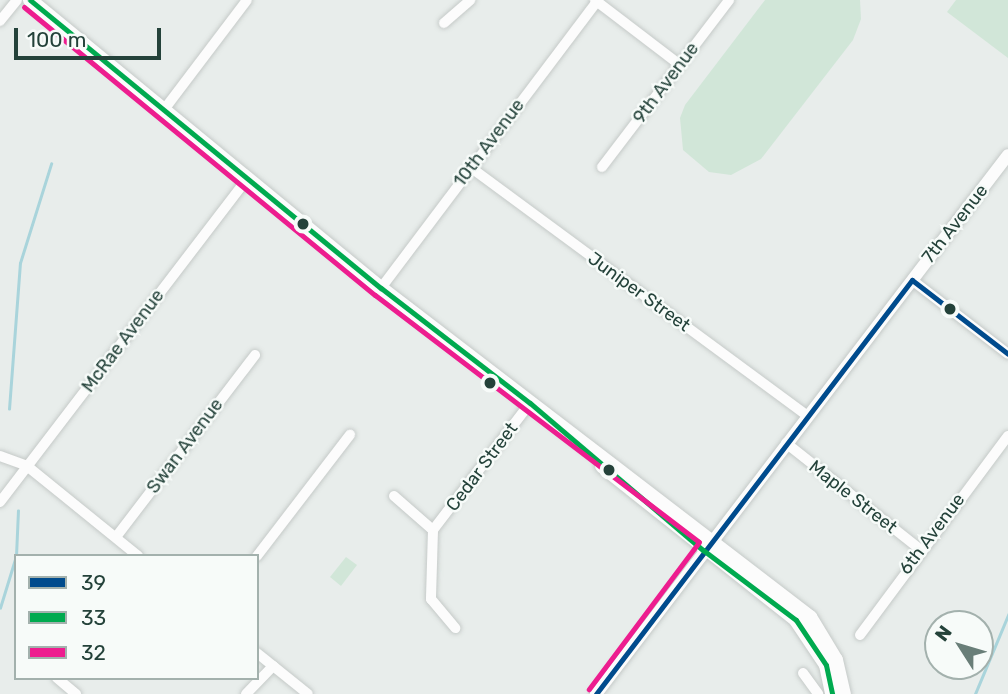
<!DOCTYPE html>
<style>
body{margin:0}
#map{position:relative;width:1008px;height:694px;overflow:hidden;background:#e8edeb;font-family:Rubik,sans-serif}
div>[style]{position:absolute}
.green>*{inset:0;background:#d1e6d8}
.stream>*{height:2.5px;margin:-1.25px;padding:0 1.25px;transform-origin:1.25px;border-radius:1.25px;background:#a9d4db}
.roads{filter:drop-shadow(0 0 2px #c5cac8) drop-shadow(0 0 2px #c5cac8)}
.minor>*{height:10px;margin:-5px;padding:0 5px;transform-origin:5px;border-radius:5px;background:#fcfcfc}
.tertiary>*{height:12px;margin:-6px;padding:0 6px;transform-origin:6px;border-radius:6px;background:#fcfcfc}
.secondary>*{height:14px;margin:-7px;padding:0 7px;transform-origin:7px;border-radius:7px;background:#fcfcfc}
.bus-1>*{height:5px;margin:-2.5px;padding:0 2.5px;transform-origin:2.5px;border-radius:2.5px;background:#004b8d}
.bus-2>*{height:5px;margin:-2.5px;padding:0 2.5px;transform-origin:2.5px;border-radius:2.5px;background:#00aa4f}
.bus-3>*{height:5px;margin:-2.5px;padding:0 2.5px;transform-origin:2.5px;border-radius:2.5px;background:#ed1d8f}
.dots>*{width:19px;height:19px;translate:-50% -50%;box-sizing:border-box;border:4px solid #f7fbf9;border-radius:50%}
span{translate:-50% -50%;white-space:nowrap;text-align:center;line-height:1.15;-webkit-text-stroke:5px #f7fbf9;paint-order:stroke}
.street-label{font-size:18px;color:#24423a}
.legend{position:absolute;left:14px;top:554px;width:245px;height:126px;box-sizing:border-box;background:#f7fbf9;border:2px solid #a3b1ad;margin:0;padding:9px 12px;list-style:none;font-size:21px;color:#24423a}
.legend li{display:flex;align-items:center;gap:14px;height:35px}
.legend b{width:35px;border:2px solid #a3b1ad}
.north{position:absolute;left:924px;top:610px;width:70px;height:70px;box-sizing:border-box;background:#f7fbf9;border:2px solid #a3b1ad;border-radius:50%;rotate:307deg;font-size:19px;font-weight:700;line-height:28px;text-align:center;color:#24423a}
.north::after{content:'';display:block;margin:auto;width:24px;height:32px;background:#697e78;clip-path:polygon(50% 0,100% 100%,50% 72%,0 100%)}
.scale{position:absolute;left:14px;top:28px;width:147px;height:32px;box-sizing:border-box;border:4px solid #24423a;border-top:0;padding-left:9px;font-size:21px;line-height:24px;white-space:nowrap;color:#24423a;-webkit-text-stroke:5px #f7fbf9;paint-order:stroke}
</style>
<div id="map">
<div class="green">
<div style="clip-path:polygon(765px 0,860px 0,861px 19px,853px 40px,761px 159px,731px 175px,709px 172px,683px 150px,680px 118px,685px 105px)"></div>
<div style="clip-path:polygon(956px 0,1008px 0,1008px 58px,947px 12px)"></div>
<div style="clip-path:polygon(346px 557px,357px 565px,341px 586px,330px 577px)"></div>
</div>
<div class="stream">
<div style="left:9px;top:409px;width:146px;rotate:-85.7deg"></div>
<div style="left:20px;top:263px;width:104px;rotate:-72.6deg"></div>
<div style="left:16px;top:556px;width:45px;rotate:-87.5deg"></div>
<div style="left:0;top:608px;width:54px;rotate:-72.9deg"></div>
<div style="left:975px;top:694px;width:86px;rotate:-67.3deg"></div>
</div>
<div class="roads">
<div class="minor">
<div style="left:595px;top:0;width:107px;rotate:37.4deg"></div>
<div style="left:0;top:21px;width:27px;rotate:-51deg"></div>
<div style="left:444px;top:23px;width:35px;rotate:-41deg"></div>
<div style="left:163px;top:111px;width:139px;rotate:-52.9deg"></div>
<div style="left:470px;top:167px;width:420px;rotate:36.4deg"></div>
<div style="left:602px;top:167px;width:210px;rotate:-52.7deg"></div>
<div style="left:912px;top:280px;width:121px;rotate:37.6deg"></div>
<div style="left:381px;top:288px;width:361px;rotate:-53deg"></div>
<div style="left:786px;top:443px;width:172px;rotate:38.4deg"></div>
<div style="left:0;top:456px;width:29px;rotate:20deg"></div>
<div style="left:27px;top:466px;width:143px;rotate:39deg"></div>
<div style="left:394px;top:496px;width:52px;rotate:41.1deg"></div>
<div style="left:433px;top:530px;width:69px;rotate:91.7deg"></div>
<div style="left:431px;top:599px;width:38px;rotate:50deg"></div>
<div style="left:0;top:502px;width:407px;rotate:-52.6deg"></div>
<div style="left:433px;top:530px;width:160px;rotate:-52.6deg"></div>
<div style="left:116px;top:537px;width:229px;rotate:-52.6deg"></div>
<div style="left:257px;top:556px;width:153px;rotate:-52.5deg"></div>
<div style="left:860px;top:635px;width:248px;rotate:-53.4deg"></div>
<div style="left:257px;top:653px;width:65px;rotate:38.8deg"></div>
<div style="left:803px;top:673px;width:26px;rotate:54deg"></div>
<div style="left:57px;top:678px;width:25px;rotate:40deg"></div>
<div style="left:246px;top:694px;width:39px;rotate:-46deg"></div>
</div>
<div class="tertiary">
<div style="left:596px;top:694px;width:678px;rotate:-52.61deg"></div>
</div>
<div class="secondary">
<div style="left:30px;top:0;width:454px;rotate:39.4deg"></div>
<div style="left:381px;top:288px;width:541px;rotate:37.48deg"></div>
<div style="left:810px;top:617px;width:50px;rotate:58.8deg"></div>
<div style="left:836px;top:660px;width:35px;rotate:77deg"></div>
<div style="left:602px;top:466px;width:248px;rotate:38.4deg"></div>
<div style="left:796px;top:620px;width:54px;rotate:56.3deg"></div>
<div style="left:826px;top:665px;width:30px;rotate:78deg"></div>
</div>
</div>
<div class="bus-1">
<div style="left:912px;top:280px;width:121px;rotate:37.6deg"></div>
<div style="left:596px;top:694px;width:521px;rotate:-52.65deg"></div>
</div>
<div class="bus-2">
<div style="left:30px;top:0;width:454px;rotate:39.4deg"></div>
<div style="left:381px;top:288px;width:188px;rotate:37.7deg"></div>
<div style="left:530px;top:403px;width:227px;rotate:40.4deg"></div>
<div style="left:703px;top:550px;width:116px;rotate:37deg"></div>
<div style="left:796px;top:620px;width:54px;rotate:56.3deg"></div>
<div style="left:826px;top:665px;width:30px;rotate:78deg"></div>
</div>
<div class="bus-3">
<div style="left:24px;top:7px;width:454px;rotate:39.4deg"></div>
<div style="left:375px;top:295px;width:407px;rotate:37.3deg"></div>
<div style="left:699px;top:542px;width:184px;rotate:126.8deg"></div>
</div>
<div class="dots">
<div style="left:303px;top:224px;background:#24423a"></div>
<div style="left:950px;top:309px;background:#24423a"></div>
<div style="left:490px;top:383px;background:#24423a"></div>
<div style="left:609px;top:470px;background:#24423a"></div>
</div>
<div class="street-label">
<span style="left:666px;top:83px;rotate:-53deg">9th Avenue</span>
<span style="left:489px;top:143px;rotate:-53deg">10th Avenue</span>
<span style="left:955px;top:224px;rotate:-52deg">7th Avenue</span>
<span style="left:639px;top:292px;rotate:36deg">Juniper Street</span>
<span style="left:123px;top:341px;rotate:-53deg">McRae Avenue</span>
<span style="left:185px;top:446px;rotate:-53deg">Swan Avenue</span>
<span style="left:482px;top:467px;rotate:-53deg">Cedar Street</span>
<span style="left:853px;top:497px;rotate:38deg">Maple Street</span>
<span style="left:932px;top:534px;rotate:-53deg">6th Avenue</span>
</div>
<ul class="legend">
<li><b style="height:9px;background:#004b8d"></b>39</li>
<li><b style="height:9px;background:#00aa4f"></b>33</li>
<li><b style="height:9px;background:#ed1d8f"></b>32</li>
</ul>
<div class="north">N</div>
<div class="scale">100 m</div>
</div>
